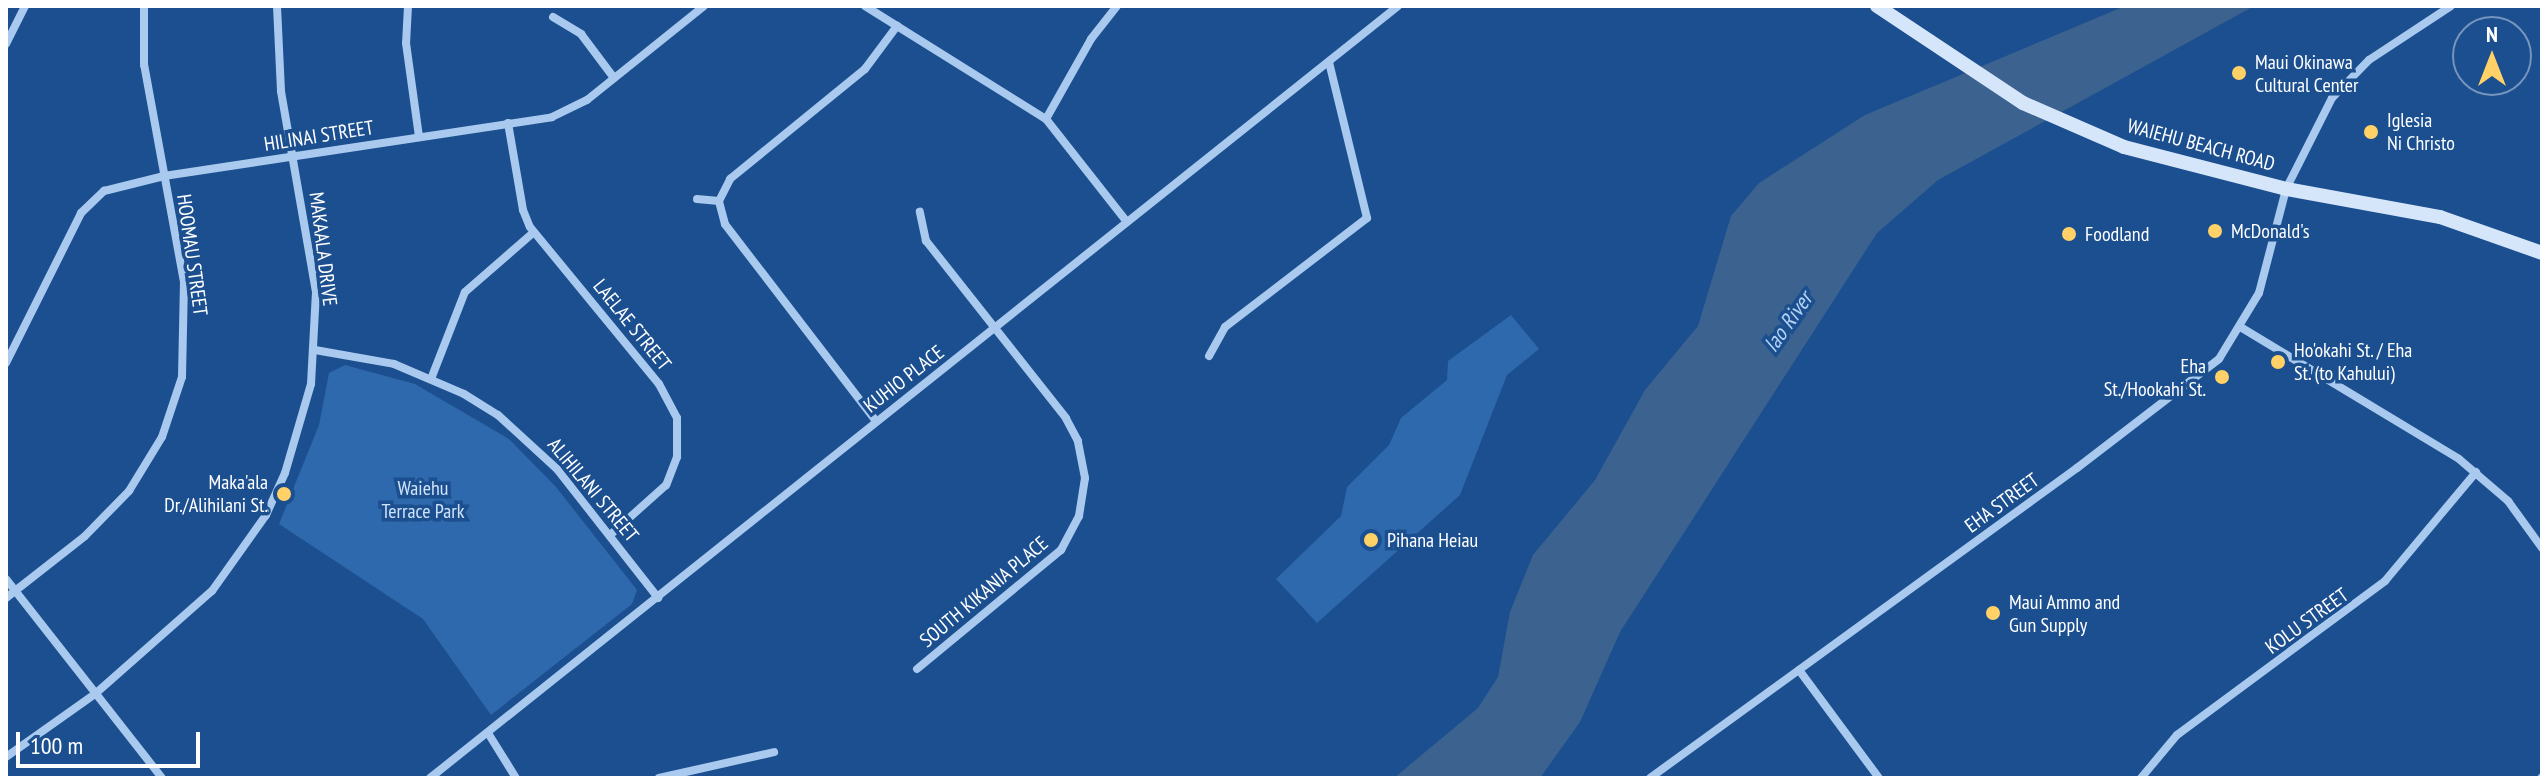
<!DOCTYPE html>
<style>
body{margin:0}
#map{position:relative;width:2548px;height:784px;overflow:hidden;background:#1b4f8f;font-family:"PT Sans Narrow",sans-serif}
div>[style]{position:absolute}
.green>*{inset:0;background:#2e69ad}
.water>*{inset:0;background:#3c6290}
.street>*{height:8px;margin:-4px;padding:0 4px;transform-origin:4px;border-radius:4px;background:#a9c9ee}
.secondary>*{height:14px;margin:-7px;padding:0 7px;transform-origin:7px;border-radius:7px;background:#d6e6fa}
.dots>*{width:22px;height:22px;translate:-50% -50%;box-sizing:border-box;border:4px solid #1b4f8f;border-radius:50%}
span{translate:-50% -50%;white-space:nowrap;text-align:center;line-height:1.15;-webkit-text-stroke:7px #1b4f8f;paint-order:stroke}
.poi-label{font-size:20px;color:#fff}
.left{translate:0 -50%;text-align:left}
.right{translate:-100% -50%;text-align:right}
.street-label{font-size:20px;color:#fff}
.park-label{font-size:20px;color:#cfe3fa}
.water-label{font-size:22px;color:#b5d3f5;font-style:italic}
.frame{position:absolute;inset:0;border:8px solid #fff;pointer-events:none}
.north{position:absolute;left:2452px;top:16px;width:80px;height:80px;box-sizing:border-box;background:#1b4f8f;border:2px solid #7695bc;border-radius:50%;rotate:0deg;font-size:22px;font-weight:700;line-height:32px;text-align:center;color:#fff}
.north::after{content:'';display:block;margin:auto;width:28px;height:36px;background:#ffd166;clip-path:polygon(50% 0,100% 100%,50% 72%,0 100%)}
.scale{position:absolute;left:16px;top:732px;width:184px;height:36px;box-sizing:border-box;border:4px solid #fff;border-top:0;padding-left:10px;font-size:24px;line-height:28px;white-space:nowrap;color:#fff;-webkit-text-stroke:6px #1b4f8f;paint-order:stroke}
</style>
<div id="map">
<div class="green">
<div style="clip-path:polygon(1511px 315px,1539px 349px,1507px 375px,1460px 495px,1317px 623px,1276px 579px,1341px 516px,1347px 487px,1389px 445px,1401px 418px,1447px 380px,1448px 361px)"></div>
<div style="clip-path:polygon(345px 365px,415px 384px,509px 439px,556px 487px,637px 590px,632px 604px,491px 715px,423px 619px,279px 524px,319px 425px,329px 373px)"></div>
</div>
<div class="water">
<div style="clip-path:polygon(2125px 6px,2254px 6px,1938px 180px,1877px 233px,1620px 632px,1580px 722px,1540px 778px,1394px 778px,1478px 708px,1498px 677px,1510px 612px,1533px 555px,1595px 480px,1645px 390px,1698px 326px,1731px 216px,1759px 183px,1865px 115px)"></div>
</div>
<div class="street">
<div style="left:408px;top:6px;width:37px;rotate:93deg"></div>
<div style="left:406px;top:43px;width:95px;rotate:82.1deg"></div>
<div style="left:865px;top:6px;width:213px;rotate:32deg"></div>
<div style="left:1046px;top:119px;width:131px;rotate:51.8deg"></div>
<div style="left:553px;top:17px;width:33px;rotate:31deg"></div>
<div style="left:581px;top:34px;width:55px;rotate:53.1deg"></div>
<div style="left:6px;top:44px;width:42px;rotate:-63.4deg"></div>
<div style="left:1046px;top:119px;width:92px;rotate:-60.6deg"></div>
<div style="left:1091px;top:39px;width:42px;rotate:-51.8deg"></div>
<div style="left:508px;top:123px;width:88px;rotate:80.2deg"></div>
<div style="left:523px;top:210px;width:18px;rotate:68deg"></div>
<div style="left:530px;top:227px;width:203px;rotate:50.6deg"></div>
<div style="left:659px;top:384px;width:38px;rotate:62deg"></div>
<div style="left:677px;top:418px;width:39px;rotate:90deg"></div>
<div style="left:677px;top:457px;width:30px;rotate:111deg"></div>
<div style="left:666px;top:485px;width:75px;rotate:138.2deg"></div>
<div style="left:697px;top:199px;width:22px;rotate:5deg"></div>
<div style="left:2242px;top:328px;width:253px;rotate:31.1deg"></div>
<div style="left:2459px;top:459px;width:65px;rotate:40.6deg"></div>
<div style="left:2508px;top:501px;width:58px;rotate:54.1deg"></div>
<div style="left:315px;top:350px;width:80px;rotate:10deg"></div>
<div style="left:394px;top:364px;width:76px;rotate:23.2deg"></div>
<div style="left:464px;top:394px;width:40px;rotate:32deg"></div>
<div style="left:498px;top:415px;width:80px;rotate:42.5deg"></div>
<div style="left:557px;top:469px;width:164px;rotate:51.9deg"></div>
<div style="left:1209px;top:356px;width:33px;rotate:-61deg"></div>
<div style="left:1225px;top:327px;width:179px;rotate:-37.5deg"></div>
<div style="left:1367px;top:218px;width:161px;rotate:-103.7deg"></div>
<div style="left:6px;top:363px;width:168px;rotate:-63.4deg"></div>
<div style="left:81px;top:213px;width:32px;rotate:-44deg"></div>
<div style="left:104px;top:191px;width:62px;rotate:-14deg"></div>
<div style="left:164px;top:176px;width:392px;rotate:-8.6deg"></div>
<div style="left:552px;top:117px;width:39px;rotate:-26deg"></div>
<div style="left:587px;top:100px;width:150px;rotate:-38.8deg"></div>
<div style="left:431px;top:379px;width:93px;rotate:-68.7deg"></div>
<div style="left:465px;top:292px;width:91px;rotate:-41deg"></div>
<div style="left:876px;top:421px;width:248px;rotate:-127.5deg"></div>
<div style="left:725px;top:224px;width:24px;rotate:-105deg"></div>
<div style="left:719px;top:201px;width:25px;rotate:-63deg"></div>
<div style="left:730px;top:179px;width:174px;rotate:-39.2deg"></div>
<div style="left:865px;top:69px;width:54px;rotate:-53.3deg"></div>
<div style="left:6px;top:579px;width:253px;rotate:51.9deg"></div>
<div style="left:6px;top:598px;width:100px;rotate:-38.1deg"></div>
<div style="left:85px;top:536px;width:63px;rotate:-45.6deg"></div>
<div style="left:129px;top:491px;width:63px;rotate:-58.6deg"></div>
<div style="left:162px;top:437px;width:63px;rotate:-71.6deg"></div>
<div style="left:182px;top:377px;width:95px;rotate:-88.8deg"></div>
<div style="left:184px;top:282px;width:221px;rotate:-100.4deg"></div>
<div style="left:144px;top:65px;width:59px;rotate:-90deg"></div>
<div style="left:917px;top:669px;width:187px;rotate:-39.6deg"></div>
<div style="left:1061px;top:550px;width:38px;rotate:-62deg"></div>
<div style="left:1079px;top:516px;width:38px;rotate:-81deg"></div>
<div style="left:1085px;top:478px;width:38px;rotate:-101deg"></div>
<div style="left:1078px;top:441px;width:26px;rotate:-118deg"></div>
<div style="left:1066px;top:418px;width:226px;rotate:-128.3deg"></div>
<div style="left:926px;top:241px;width:30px;rotate:-102deg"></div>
<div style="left:1799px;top:670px;width:134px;rotate:53.5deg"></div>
<div style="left:488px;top:733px;width:53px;rotate:58.1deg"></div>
<div style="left:6px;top:757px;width:109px;rotate:-35.3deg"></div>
<div style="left:95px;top:694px;width:156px;rotate:-41.4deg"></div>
<div style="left:212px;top:591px;width:93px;rotate:-54.6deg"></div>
<div style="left:266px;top:515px;width:46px;rotate:-65.7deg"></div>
<div style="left:285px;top:473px;width:93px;rotate:-73.7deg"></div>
<div style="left:311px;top:384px;width:92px;rotate:-86.9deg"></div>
<div style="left:316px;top:292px;width:204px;rotate:-99.9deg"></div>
<div style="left:281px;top:91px;width:85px;rotate:-92.7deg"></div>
<div style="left:430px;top:778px;width:1238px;rotate:-38.57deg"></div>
<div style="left:659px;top:778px;width:118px;rotate:-12.7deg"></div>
<div style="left:1650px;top:778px;width:528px;rotate:-35.98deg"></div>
<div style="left:2077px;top:468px;width:179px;rotate:-37.5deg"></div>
<div style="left:2219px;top:359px;width:77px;rotate:-58.8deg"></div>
<div style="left:2259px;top:293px;width:107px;rotate:-75.4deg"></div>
<div style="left:2286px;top:189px;width:102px;rotate:-63.2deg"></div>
<div style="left:2332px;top:98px;width:53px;rotate:-45.8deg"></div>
<div style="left:2369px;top:60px;width:98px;rotate:-33.4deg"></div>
<div style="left:2141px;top:778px;width:56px;rotate:-50.1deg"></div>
<div style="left:2177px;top:735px;width:259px;rotate:-36.5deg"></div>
<div style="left:2385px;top:581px;width:142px;rotate:-50.1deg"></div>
<div style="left:2541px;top:778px;width:1px;rotate:-45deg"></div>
</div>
<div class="secondary">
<div style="left:1877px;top:6px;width:175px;rotate:33.6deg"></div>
<div style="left:2023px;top:103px;width:110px;rotate:23.5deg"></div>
<div style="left:2124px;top:147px;width:167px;rotate:14.5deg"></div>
<div style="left:2286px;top:189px;width:157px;rotate:10.3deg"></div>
<div style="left:2440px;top:217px;width:108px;rotate:19.4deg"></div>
</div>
<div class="dots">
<div style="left:2239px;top:73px;background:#ffd166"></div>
<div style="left:2371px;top:132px;background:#ffd166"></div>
<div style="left:2215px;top:231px;background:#ffd166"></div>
<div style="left:2069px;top:234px;background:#ffd166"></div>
<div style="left:2278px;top:362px;background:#ffd166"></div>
<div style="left:2222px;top:377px;background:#ffd166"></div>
<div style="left:284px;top:494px;background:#ffd166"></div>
<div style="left:1371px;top:540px;background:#ffd166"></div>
<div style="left:1993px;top:613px;background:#ffd166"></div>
</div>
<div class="poi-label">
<span class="left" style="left:2255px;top:74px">Maui Okinawa<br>Cultural Center</span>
<span class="left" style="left:2387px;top:132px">Iglesia<br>Ni Christo</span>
<span class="left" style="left:2231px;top:231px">McDonald's</span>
<span class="left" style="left:2085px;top:234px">Foodland</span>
<span class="left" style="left:2294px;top:362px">Ho'okahi St. / Eha<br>St. (to Kahului)</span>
<span class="right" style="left:2206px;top:378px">Eha<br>St./Hookahi St.</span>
<span class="right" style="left:268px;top:494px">Maka'ala<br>Dr./Alihilani St.</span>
<span class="left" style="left:1387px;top:540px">Pihana Heiau</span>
<span class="left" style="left:2009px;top:614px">Maui Ammo and<br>Gun Supply</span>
</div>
<div class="street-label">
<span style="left:319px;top:136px;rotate:-9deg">HILINAI STREET</span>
<span style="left:2201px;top:145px;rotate:15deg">WAIEHU BEACH ROAD</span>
<span style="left:323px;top:249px;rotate:83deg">MAKAALA DRIVE</span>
<span style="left:192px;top:255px;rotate:82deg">HOOMAU STREET</span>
<span style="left:632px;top:325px;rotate:51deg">LAELAE STREET</span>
<span style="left:904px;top:379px;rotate:-38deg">KUHIO PLACE</span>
<span style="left:593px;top:490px;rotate:50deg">ALIHILANI STREET</span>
<span style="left:2002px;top:503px;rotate:-36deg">EHA STREET</span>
<span style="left:984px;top:592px;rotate:-40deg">SOUTH KIKANIA PLACE</span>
<span style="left:2307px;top:621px;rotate:-36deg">KOLU STREET</span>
</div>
<div class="park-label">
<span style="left:423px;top:500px">Waiehu<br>Terrace Park</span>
</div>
<div class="water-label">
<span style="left:1788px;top:322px;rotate:-55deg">Iao River</span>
</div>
<div class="frame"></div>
<div class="north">N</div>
<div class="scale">100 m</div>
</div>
